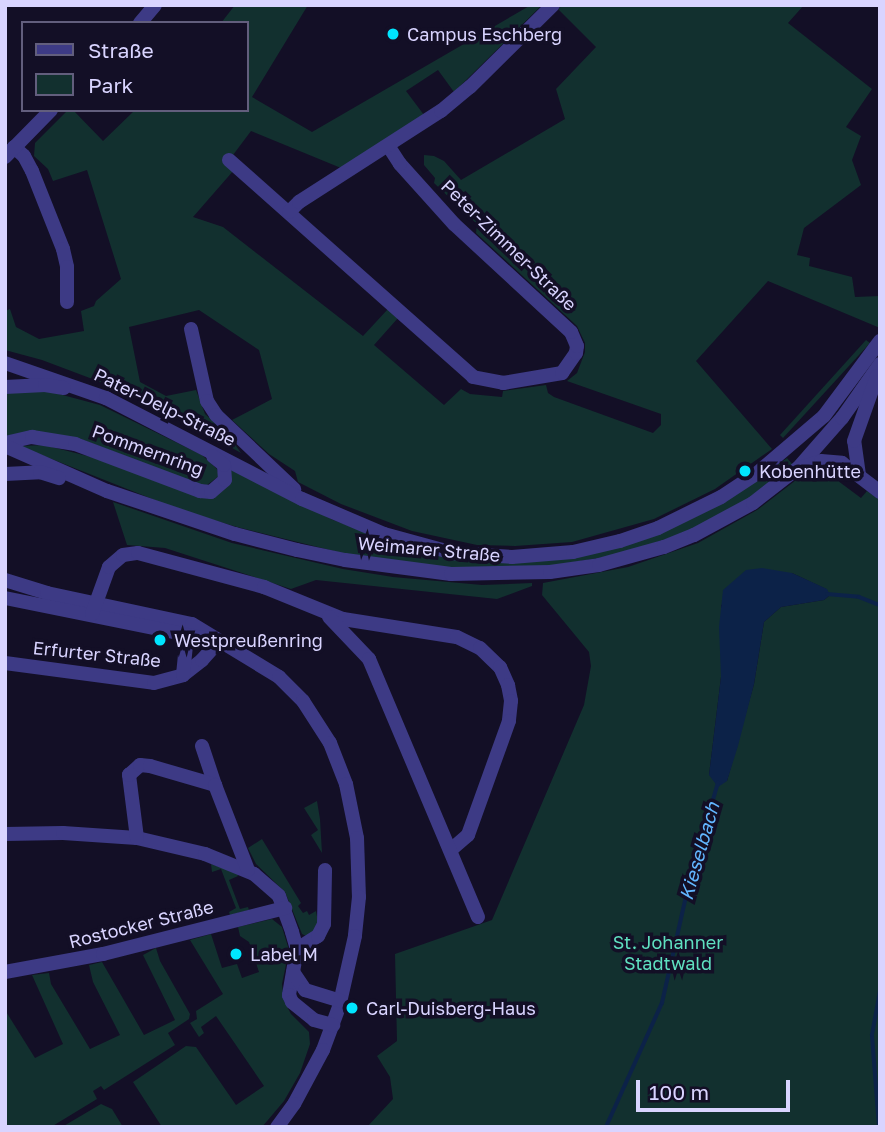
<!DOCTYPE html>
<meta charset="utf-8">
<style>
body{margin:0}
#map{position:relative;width:885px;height:1132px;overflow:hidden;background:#130f26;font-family:"Golos Text",sans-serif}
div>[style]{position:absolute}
.green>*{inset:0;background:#12302f}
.water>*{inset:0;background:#0c2248}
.stream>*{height:3.5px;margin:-1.75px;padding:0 1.75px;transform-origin:1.75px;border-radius:1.75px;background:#0c2248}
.minor>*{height:14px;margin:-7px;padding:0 7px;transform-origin:7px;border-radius:7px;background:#3d3a85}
.dots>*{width:19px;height:19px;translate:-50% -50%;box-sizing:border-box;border:4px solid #130f26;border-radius:50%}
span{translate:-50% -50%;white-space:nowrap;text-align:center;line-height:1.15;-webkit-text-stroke:7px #130f26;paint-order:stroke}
.poi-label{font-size:18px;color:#d9d4ff}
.left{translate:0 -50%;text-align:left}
.street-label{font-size:18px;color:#d9d4ff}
.park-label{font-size:18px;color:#5fe0c0}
.water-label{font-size:19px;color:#62b6ff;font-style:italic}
.frame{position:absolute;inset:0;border:7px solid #d9d4ff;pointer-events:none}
.legend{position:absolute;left:21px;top:21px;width:228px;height:91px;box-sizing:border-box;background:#130f26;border:2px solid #625e7d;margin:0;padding:9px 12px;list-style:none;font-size:21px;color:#d9d4ff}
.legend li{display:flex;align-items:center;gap:14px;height:35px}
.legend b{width:35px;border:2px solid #625e7d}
.scale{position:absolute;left:636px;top:1080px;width:154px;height:32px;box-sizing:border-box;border:4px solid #d9d4ff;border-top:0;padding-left:9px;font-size:21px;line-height:24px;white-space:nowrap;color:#d9d4ff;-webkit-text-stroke:5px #130f26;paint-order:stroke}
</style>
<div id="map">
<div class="green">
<div style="clip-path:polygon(235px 5px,308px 5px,252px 97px,312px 132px,531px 5px,542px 5px,454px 92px,438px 70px,406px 91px,424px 115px,341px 168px,251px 131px,227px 163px,234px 170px,193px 217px,223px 227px,363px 336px,388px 309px,398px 318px,374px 345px,444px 405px,461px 389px,470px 394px,502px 397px,503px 391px,546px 385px,548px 393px,554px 397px,653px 433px,661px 425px,661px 414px,567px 381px,577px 373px,585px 352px,585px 343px,577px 326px,476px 233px,477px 224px,434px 183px,435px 178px,424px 165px,424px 155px,434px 156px,444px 161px,461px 180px,565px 119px,556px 89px,596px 47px,558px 9px,563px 5px,804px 5px,788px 23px,872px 89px,846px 127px,861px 136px,852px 160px,861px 185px,804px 228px,797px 255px,810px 258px,809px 266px,852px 277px,855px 297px,880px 296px,880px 328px,768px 281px,696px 361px,772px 449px,715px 489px,654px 519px,572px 542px,515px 546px,477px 545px,412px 531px,341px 504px,298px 482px,295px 471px,269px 454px,232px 420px,272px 399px,259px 350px,199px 310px,129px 327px,140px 382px,166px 396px,196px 390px,205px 414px,229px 436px,241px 453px,163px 409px,111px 386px,42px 360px,5px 350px,5px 311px,10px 309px,16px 327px,39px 339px,84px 331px,81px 311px,94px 306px,96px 301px,121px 279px,87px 170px,53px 181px,48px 169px,34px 156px,35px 143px,68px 110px,73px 110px,103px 141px,135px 110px,247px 110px,247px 23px,221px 23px)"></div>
<div style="clip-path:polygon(866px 340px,870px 343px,783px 438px,780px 435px)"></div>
<div style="clip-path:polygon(44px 390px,100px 405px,202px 455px,217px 469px,219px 476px,207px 485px,199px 484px,78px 438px,33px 431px,5px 436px,5px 393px)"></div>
<div style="clip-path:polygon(44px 445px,111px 462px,201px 497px,213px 497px,230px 484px,231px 466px,333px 520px,403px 546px,574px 557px,745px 488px,787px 458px,793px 465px,750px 498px,692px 530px,623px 554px,550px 566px,452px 568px,346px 554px,237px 527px,180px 510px,19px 446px)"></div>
<div style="clip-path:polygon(evenodd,813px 471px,826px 472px,861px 498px,867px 491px,880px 500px,880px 1127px,367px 1127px,393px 1099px,390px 1077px,377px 1056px,397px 1041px,395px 954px,492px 920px,584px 705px,591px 666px,589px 652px,542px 595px,543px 583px,628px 567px,698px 543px,757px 510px,800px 477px,813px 471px,792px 573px,826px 589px,830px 595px,824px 600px,781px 607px,764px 622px,754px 684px,727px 781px,709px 775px,721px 677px,721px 605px,792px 573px)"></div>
<div style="clip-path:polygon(113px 502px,232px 543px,343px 569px,393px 577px,482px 585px,532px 583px,532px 586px,497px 599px,316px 580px,291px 589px,165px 548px,127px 545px)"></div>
<div style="clip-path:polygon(317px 801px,320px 819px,322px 853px,311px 835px,318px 830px,304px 808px)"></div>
<div style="clip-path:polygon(262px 839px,301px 903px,298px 906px,303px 913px,307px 911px,309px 915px,316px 911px,318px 922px,314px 931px,306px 936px,302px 934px,285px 892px,256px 864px,248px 848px)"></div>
<div style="clip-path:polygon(211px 864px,237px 873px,238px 876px,229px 880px,240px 909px,248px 907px,249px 910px,230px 915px,229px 912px,236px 908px,221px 869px,212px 872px)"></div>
<div style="clip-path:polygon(272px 919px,282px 927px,289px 950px,282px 984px,284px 1001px,291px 1014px,309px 1032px,310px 1044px,300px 1073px,284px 1101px,262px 1127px,162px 1127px,133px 1082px,186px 1046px,196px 1047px,236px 1105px,264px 1086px,216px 1016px,201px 1027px,204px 1033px,199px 1037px,190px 1023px,197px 1019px,196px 1011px,223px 994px,190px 940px,211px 934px,222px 968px,237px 964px,242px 978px,259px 972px,249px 942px,240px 936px,238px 927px)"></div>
<div style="clip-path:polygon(156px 948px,160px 961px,190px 1014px,189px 1019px,168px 1033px,175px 1045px,104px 1090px,101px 1086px,93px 1091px,97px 1099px,51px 1127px,5px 1127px,5px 1010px,35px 1058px,63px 1044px,32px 975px,49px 973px,51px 984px,90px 1049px,120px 1035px,93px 982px,89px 965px,102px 962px,144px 1035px,175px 1020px,143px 955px)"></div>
<div style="clip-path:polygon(101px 1104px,112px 1109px,123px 1127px,62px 1127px)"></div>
</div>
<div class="water">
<div style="clip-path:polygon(762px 568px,792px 573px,827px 589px,830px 595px,824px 600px,781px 607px,764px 622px,754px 684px,738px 746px,727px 781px,718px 787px,709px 775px,721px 677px,719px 627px,723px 590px,746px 570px)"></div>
</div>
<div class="stream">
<div style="left:827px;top:594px;width:32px;rotate:5deg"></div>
<div style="left:859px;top:597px;width:22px;rotate:21deg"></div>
<div style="left:606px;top:1127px;width:136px;rotate:-65.7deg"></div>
<div style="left:662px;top:1003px;width:132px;rotate:-77.3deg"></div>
<div style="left:691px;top:874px;width:95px;rotate:-73.5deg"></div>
<div style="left:879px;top:1127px;width:92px;rotate:-94.4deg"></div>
<div style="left:872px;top:1035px;width:45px;rotate:-79.7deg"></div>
</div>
<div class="minor">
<div style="left:140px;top:23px;width:23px;rotate:-50deg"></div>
<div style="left:14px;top:147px;width:13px;rotate:42deg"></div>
<div style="left:24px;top:156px;width:17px;rotate:62deg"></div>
<div style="left:32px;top:171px;width:84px;rotate:68.3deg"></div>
<div style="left:63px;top:249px;width:18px;rotate:77deg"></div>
<div style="left:67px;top:267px;width:35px;rotate:90deg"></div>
<div style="left:5px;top:157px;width:66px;rotate:-45.6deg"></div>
<div style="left:229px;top:160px;width:327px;rotate:41.6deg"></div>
<div style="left:473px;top:377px;width:31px;rotate:11deg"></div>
<div style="left:503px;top:383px;width:60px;rotate:-9.6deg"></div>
<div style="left:562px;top:373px;width:24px;rotate:-55deg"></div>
<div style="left:576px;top:353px;width:7px;rotate:-82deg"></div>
<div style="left:577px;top:346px;width:15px;rotate:-113deg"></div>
<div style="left:571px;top:332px;width:159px;rotate:-137.3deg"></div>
<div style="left:454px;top:224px;width:81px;rotate:-132deg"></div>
<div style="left:400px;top:164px;width:20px;rotate:-123deg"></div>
<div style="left:289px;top:212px;width:14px;rotate:-45deg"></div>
<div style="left:299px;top:202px;width:169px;rotate:-32.7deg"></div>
<div style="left:441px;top:111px;width:38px;rotate:-40deg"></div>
<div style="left:470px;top:87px;width:117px;rotate:-44.7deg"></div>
<div style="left:191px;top:329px;width:74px;rotate:77.5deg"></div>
<div style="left:207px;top:401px;width:17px;rotate:57deg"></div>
<div style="left:216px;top:415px;width:108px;rotate:43.5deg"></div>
<div style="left:5px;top:363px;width:107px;rotate:19.1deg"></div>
<div style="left:106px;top:398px;width:220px;rotate:27.3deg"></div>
<div style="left:302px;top:499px;width:89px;rotate:23.1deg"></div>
<div style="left:384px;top:534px;width:73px;rotate:15.2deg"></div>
<div style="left:454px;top:553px;width:58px;rotate:3.9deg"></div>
<div style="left:512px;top:557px;width:61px;rotate:-4.7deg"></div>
<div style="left:573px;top:552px;width:48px;rotate:-13.2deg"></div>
<div style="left:620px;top:541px;width:40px;rotate:-18.9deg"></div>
<div style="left:658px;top:528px;width:70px;rotate:-26.2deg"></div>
<div style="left:721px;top:497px;width:42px;rotate:-33.3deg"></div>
<div style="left:756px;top:474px;width:89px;rotate:-40.5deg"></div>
<div style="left:824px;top:416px;width:94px;rotate:-53.3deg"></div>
<div style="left:5px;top:387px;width:40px;rotate:-2.9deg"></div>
<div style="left:45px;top:385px;width:19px;rotate:9deg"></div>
<div style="left:5px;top:443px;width:28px;rotate:-13deg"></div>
<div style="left:32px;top:437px;width:44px;rotate:9.2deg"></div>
<div style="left:75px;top:444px;width:134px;rotate:20.6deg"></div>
<div style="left:200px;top:491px;width:11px;rotate:5deg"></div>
<div style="left:211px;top:492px;width:18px;rotate:-41deg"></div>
<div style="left:225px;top:480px;width:15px;rotate:-94deg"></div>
<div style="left:224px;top:465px;width:14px;rotate:-141deg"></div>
<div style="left:5px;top:446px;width:111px;rotate:23.8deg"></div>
<div style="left:107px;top:491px;width:135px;rotate:18.6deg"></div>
<div style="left:235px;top:534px;width:64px;rotate:14.5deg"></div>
<div style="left:297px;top:550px;width:49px;rotate:11.8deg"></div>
<div style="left:345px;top:560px;width:107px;rotate:7.5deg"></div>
<div style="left:451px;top:574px;width:99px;rotate:-1.2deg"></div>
<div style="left:550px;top:572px;width:49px;rotate:-8.1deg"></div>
<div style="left:599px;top:565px;width:67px;rotate:-15.5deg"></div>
<div style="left:664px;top:547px;width:32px;rotate:-22deg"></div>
<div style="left:694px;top:535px;width:67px;rotate:-28.5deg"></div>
<div style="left:753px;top:503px;width:57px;rotate:-37.9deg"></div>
<div style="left:798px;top:468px;width:67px;rotate:-48.7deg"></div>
<div style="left:842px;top:418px;width:66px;rotate:-54.9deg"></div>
<div style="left:800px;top:468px;width:22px;rotate:-18deg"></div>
<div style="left:821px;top:461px;width:21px;rotate:5deg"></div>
<div style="left:842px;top:463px;width:48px;rotate:37.3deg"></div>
<div style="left:5px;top:474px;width:35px;rotate:-3deg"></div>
<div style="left:40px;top:472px;width:20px;rotate:18deg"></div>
<div style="left:859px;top:475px;width:34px;rotate:-98deg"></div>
<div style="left:854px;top:441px;width:69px;rotate:-70.5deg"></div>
<div style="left:5px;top:580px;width:44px;rotate:17.2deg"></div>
<div style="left:47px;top:593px;width:148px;rotate:12.1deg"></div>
<div style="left:192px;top:624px;width:102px;rotate:31.3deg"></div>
<div style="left:279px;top:677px;width:34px;rotate:45deg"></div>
<div style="left:303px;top:701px;width:50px;rotate:57.3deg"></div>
<div style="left:330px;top:743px;width:44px;rotate:68.7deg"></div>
<div style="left:346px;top:784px;width:55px;rotate:78.5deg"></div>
<div style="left:357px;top:838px;width:59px;rotate:88.1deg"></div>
<div style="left:359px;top:897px;width:39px;rotate:96deg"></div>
<div style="left:355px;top:936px;width:73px;rotate:102.7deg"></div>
<div style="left:339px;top:1007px;width:46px;rotate:110.4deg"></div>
<div style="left:323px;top:1050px;width:61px;rotate:118.2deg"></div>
<div style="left:294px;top:1104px;width:29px;rotate:126deg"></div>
<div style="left:5px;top:598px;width:213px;rotate:11.4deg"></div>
<div style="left:92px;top:614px;width:50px;rotate:-70.1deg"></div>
<div style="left:109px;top:567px;width:18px;rotate:-41deg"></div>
<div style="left:123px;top:555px;width:15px;rotate:-8deg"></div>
<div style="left:138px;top:553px;width:131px;rotate:15.1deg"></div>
<div style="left:264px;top:587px;width:85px;rotate:22.1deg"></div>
<div style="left:343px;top:619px;width:115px;rotate:9deg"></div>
<div style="left:457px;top:637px;width:25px;rotate:26deg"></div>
<div style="left:480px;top:648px;width:28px;rotate:44deg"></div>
<div style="left:500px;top:667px;width:20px;rotate:66deg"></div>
<div style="left:508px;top:685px;width:16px;rotate:79deg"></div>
<div style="left:511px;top:701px;width:20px;rotate:96deg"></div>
<div style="left:509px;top:721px;width:121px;rotate:109.8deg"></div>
<div style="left:468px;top:835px;width:23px;rotate:139deg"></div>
<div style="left:329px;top:617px;width:58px;rotate:46.4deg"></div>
<div style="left:369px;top:659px;width:280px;rotate:67.1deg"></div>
<div style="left:5px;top:663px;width:150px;rotate:7.6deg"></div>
<div style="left:154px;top:683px;width:30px;rotate:-15deg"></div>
<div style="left:183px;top:675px;width:24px;rotate:-38deg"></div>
<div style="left:202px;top:660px;width:25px;rotate:-48deg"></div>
<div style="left:183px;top:675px;width:40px;rotate:-84.3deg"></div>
<div style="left:202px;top:746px;width:41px;rotate:71.6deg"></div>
<div style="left:5px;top:834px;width:58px;rotate:-1deg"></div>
<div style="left:63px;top:833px;width:74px;rotate:3.9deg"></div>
<div style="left:137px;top:838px;width:70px;rotate:13.2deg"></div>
<div style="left:205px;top:854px;width:53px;rotate:22.2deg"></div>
<div style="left:254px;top:874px;width:33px;rotate:41deg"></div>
<div style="left:279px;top:896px;width:38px;rotate:70deg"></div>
<div style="left:292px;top:932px;width:18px;rotate:74deg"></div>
<div style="left:297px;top:949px;width:47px;rotate:99.9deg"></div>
<div style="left:289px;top:995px;width:8px;rotate:67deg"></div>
<div style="left:292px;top:1002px;width:28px;rotate:39deg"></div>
<div style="left:314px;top:1020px;width:20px;rotate:15deg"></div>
<div style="left:137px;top:838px;width:64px;rotate:-97.2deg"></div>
<div style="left:129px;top:775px;width:15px;rotate:-42deg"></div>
<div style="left:140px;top:765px;width:10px;rotate:6deg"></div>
<div style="left:150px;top:766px;width:68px;rotate:16.3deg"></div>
<div style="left:215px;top:785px;width:91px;rotate:68.8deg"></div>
<div style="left:297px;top:949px;width:25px;rotate:-32deg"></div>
<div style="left:318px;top:936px;width:13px;rotate:-63deg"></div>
<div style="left:324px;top:924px;width:54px;rotate:-88.9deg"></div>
<div style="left:5px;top:972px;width:100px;rotate:-10.4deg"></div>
<div style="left:103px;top:954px;width:188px;rotate:-14.2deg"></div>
<div style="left:293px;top:972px;width:22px;rotate:56deg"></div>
<div style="left:305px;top:990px;width:38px;rotate:17deg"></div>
</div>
<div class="dots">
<div style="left:393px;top:34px;background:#00e5ff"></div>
<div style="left:745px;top:471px;background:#00e5ff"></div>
<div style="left:160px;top:640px;background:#00e5ff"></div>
<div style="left:236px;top:954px;background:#00e5ff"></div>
<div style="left:352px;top:1008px;background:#00e5ff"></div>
</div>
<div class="poi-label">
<span class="left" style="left:407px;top:34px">Campus Eschberg</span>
<span class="left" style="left:759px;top:471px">Kobenhütte</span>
<span class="left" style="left:174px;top:640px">Westpreußenring</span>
<span class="left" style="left:250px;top:954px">Label M</span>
<span class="left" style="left:366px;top:1008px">Carl-Duisberg-Haus</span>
</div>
<div class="street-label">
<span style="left:509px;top:245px;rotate:44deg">Peter-Zimmer-Straße</span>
<span style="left:165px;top:407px;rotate:26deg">Pater-Delp-Straße</span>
<span style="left:148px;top:450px;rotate:20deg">Pommernring</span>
<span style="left:429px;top:549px;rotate:5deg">Weimarer Straße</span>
<span style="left:97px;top:654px;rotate:6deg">Erfurter Straße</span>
<span style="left:141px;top:924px;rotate:-14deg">Rostocker Straße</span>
</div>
<div class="park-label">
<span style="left:668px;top:953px">St. Johanner<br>Stadtwald</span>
</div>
<div class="water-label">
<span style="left:699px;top:851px;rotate:-74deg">Kieselbach</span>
</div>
<div class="frame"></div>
<ul class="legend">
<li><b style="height:9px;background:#3d3a85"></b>Straße</li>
<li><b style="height:19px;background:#12302f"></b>Park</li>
</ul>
<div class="scale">100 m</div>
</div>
